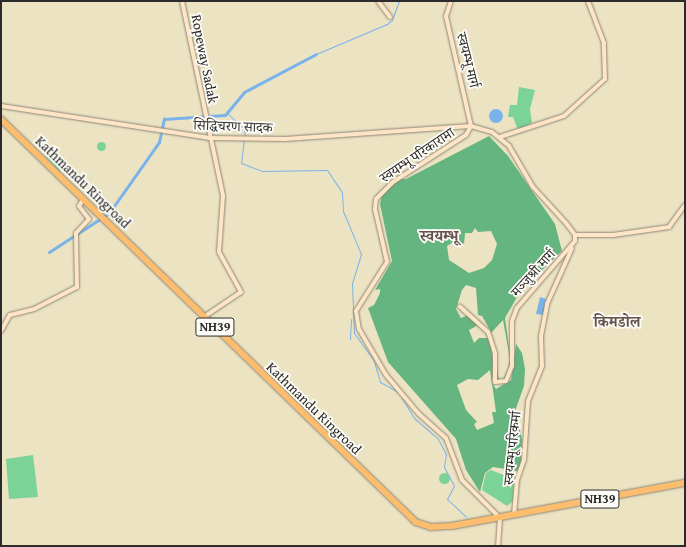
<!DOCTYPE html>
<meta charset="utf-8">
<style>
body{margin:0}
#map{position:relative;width:686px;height:547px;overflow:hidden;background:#ece3c3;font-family:"Gentium Book Plus","Noto Serif Devanagari",serif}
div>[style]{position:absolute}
.green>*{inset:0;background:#7bd398}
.round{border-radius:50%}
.forest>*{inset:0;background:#64b580}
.water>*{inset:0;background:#7ab3ea}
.stream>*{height:1px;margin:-0.5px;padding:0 0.5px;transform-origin:0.5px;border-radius:0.5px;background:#7ab3ea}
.canal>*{height:3px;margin:-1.5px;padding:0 1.5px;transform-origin:1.5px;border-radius:1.5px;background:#7ab3ea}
.roads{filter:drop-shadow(0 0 1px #8c8777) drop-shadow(0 0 1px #8c8777)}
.secondary>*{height:4px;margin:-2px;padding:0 2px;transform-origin:2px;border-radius:2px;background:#fee5c5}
.highway>*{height:5.5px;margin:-2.75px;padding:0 2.75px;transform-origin:2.75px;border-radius:2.75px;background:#fcbd6f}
span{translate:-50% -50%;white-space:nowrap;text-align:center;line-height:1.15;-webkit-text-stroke:3.5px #fdfcf7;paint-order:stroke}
.shield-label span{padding:1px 3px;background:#fdfcf7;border:1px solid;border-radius:3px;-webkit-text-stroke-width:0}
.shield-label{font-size:13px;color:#2b2b2b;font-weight:700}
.street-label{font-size:14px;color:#2b2b2b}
.neighbourhood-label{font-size:15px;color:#64534c;font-weight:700}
.frame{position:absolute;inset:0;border:2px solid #2b2b2b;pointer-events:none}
</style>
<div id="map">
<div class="green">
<div style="clip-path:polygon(519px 87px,535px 90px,530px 109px,532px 123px,518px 130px,513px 117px,508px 117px,510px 105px,517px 105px)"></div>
<div class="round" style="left:96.5px;top:141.5px;width:9px;height:9px"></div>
<div style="clip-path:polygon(45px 156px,51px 157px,61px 171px,59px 171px)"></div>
<div style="clip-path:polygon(33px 455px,38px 497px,9px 499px,6px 459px)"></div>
<div style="clip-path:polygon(491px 470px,514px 479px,513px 501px,507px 506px,482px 490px,486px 473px)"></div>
<div class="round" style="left:438.5px;top:472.5px;width:11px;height:11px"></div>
</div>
<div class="forest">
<div style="clip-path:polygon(evenodd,489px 136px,508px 156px,555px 224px,562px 251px,521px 290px,505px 318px,511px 361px,503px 381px,496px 379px,495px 351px,490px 330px,482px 316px,478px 315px,476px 288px,466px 285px,462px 290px,456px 309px,461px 318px,469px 315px,480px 324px,469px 330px,474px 343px,479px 338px,489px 338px,493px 360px,492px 382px,496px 389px,511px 380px,516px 344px,522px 353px,525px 369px,524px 386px,515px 411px,522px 439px,521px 465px,517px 471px,493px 467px,485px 473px,480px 492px,466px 470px,456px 439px,388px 362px,368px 308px,374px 305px,380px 293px,380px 289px,375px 290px,392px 261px,380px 204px,382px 194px,400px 179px,406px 179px,489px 136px,475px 228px,478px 232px,491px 231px,497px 244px,492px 260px,484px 268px,469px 273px,449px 260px,447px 246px,455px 241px,464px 244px,465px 233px,472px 233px,475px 228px,489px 136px,503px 320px,510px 359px,506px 378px,499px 381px,491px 333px,503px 320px,489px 136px,490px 370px,496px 412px,492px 412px,494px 423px,477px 430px,474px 424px,477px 422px,466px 410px,457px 385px,468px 379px,478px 380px,490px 370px)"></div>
</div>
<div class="water">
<div class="round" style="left:489px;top:109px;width:14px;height:14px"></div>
<div style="clip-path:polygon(540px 297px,546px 299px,543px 315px,536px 314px)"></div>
</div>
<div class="stream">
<div style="left:316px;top:54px;width:77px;rotate:-22.9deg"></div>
<div style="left:387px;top:24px;width:6px;rotate:-39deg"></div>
<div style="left:392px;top:20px;width:20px;rotate:-70deg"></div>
<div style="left:227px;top:113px;width:23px;rotate:43deg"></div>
<div style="left:244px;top:129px;width:7px;rotate:82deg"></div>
<div style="left:244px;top:139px;width:24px;rotate:97deg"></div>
<div style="left:241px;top:163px;width:22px;rotate:21deg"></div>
<div style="left:262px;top:171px;width:65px;rotate:-0.9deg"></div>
<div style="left:327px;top:170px;width:27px;rotate:56deg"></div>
<div style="left:342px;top:192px;width:19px;rotate:87deg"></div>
<div style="left:343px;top:211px;width:47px;rotate:67.3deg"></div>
<div style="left:361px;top:254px;width:30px;rotate:107deg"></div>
<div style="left:352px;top:283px;width:50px;rotate:87.7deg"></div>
<div style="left:354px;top:333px;width:34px;rotate:54deg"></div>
<div style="left:374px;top:361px;width:22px;rotate:74deg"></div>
<div style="left:380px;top:382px;width:21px;rotate:29deg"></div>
<div style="left:350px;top:339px;width:20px;rotate:-87deg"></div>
<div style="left:402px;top:398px;width:23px;rotate:59deg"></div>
<div style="left:414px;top:418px;width:32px;rotate:41deg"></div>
<div style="left:438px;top:439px;width:17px;rotate:62deg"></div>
<div style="left:446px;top:454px;width:13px;rotate:99deg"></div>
<div style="left:444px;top:467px;width:21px;rotate:62deg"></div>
<div style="left:454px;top:486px;width:15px;rotate:118deg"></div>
<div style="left:447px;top:499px;width:26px;rotate:43deg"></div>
</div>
<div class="canal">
<div style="left:49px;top:252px;width:72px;rotate:-33deg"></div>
<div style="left:109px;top:213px;width:87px;rotate:-54.8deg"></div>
<div style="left:159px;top:142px;width:24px;rotate:-78deg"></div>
<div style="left:164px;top:119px;width:61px;rotate:-3.8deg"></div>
<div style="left:225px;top:115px;width:30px;rotate:-50deg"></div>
<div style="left:244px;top:92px;width:81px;rotate:-27.8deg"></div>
</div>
<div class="roads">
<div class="secondary">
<div style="left:182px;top:1px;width:199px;rotate:78.1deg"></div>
<div style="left:223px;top:196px;width:56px;rotate:94.1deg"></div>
<div style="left:219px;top:252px;width:46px;rotate:61.2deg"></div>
<div style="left:241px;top:292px;width:45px;rotate:146deg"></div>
<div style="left:378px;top:1px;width:20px;rotate:53deg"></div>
<div style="left:451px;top:1px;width:16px;rotate:108deg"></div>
<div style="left:446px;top:16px;width:113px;rotate:77.2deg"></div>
<div style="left:1px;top:106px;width:210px;rotate:8.7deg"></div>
<div style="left:209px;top:138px;width:76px;rotate:0.8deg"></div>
<div style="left:285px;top:139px;width:186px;rotate:-4deg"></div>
<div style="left:471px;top:126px;width:22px;rotate:16deg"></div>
<div style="left:492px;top:132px;width:22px;rotate:39deg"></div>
<div style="left:509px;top:146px;width:48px;rotate:59.7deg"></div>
<div style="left:533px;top:187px;width:49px;rotate:47.5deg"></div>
<div style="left:566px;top:223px;width:15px;rotate:53deg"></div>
<div style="left:575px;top:235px;width:6px;rotate:90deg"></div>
<div style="left:575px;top:241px;width:89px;rotate:130.9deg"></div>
<div style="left:517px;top:308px;width:14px;rotate:111deg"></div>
<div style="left:512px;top:321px;width:45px;rotate:90deg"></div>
<div style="left:512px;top:366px;width:16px;rotate:112deg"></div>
<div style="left:506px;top:381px;width:11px;rotate:175deg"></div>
<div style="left:495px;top:382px;width:29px;rotate:-90deg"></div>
<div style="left:495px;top:353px;width:22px;rotate:-108deg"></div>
<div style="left:488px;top:332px;width:38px;rotate:-138deg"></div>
<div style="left:471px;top:126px;width:10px;rotate:119deg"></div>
<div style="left:466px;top:135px;width:87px;rotate:147.2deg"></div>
<div style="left:393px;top:182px;width:24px;rotate:135deg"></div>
<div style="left:376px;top:199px;width:10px;rotate:96deg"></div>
<div style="left:375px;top:209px;width:54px;rotate:77.2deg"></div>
<div style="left:387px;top:262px;width:58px;rotate:122.3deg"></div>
<div style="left:356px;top:311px;width:18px;rotate:81deg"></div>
<div style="left:359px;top:329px;width:53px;rotate:59.6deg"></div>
<div style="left:386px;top:375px;width:51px;rotate:49.8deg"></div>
<div style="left:419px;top:414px;width:36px;rotate:42deg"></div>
<div style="left:446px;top:438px;width:45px;rotate:69.1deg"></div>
<div style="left:462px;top:480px;width:54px;rotate:45deg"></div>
<div style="left:500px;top:518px;width:28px;rotate:94deg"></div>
<div style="left:500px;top:137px;width:67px;rotate:-18.2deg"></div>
<div style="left:564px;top:116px;width:55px;rotate:-42.1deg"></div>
<div style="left:605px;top:79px;width:36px;rotate:-92deg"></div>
<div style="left:604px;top:43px;width:45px;rotate:-110.9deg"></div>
<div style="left:575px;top:235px;width:38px"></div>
<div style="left:613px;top:235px;width:57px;rotate:-8.1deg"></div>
<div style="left:669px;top:227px;width:27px;rotate:-54deg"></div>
<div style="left:1px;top:331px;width:18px;rotate:-61deg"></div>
<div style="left:10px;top:315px;width:25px;rotate:-14deg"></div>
<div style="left:34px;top:309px;width:48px;rotate:-27.1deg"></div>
<div style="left:77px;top:287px;width:54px;rotate:-91.1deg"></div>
<div style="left:76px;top:233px;width:19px;rotate:-47deg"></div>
<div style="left:89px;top:219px;width:16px;rotate:-128deg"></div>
<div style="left:79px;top:206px;width:9px;rotate:-58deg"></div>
<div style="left:514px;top:515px;width:35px;rotate:-85deg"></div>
<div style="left:517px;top:480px;width:21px;rotate:-71deg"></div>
<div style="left:524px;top:460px;width:59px;rotate:-86.1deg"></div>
<div style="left:528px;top:401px;width:38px;rotate:-68deg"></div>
<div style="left:542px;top:366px;width:30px;rotate:-92deg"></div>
<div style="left:541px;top:336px;width:33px;rotate:-79deg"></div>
<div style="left:547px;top:304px;width:61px;rotate:-65.9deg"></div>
</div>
<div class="highway">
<div style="left:1px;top:119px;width:578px;rotate:44.16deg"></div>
<div style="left:416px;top:522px;width:16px;rotate:18deg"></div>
<div style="left:431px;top:527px;width:21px;rotate:-3deg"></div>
<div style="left:452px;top:526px;width:237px;rotate:-10.5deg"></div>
</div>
</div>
<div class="shield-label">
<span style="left:215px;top:327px">NH39</span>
<span style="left:600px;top:499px">NH39</span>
</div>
<div class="street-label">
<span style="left:205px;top:59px;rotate:79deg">Ropeway Sadak</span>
<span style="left:468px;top:60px;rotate:76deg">स्वयम्भू मार्ग</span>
<span style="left:233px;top:126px;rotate:2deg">सिद्धिचरण सादक</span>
<span style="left:417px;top:155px;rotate:-34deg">स्वयम्भू परिकारामा</span>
<span style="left:83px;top:182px;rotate:44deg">Kathmandu Ringroad</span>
<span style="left:533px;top:273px;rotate:-48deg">मञ्जुश्री मार्ग</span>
<span style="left:314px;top:408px;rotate:44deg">Kathmandu Ringroad</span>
<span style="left:512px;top:448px;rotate:-84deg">स्वयम्भू परिकर्मा</span>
</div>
<div class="neighbourhood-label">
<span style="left:439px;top:236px">स्वयम्भू</span>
<span style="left:617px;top:322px">किमडोल</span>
</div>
<div class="frame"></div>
</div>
